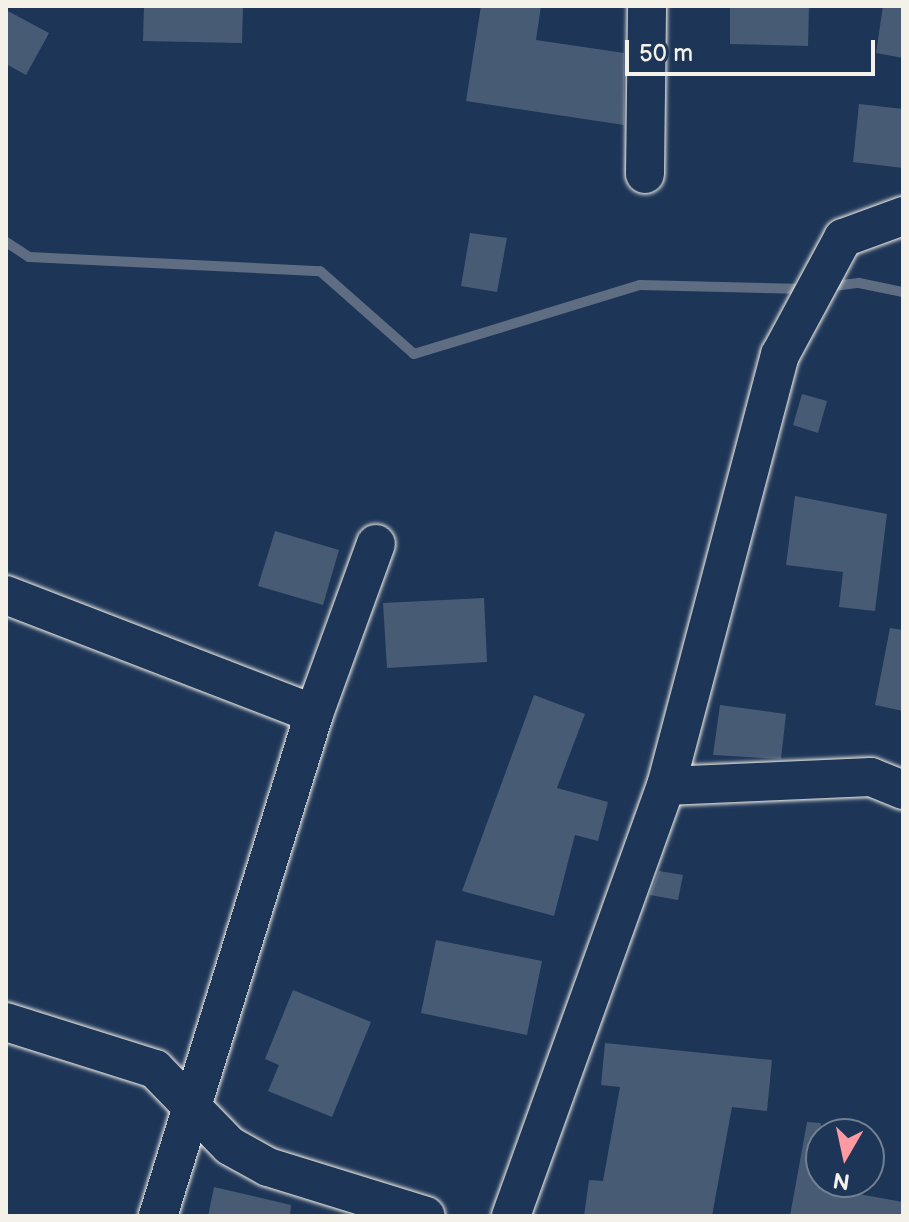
<!DOCTYPE html>
<style>
body{margin:0}
#map{position:relative;width:909px;height:1222px;overflow:hidden;background:#1d3557;font-family:"Balsamiq Sans",sans-serif}
div>[style]{position:absolute}
.stream>*{height:10px;margin:-5px;padding:0 5px;transform-origin:5px;border-radius:5px;background:#5e6d82}
.building>*{inset:0;background:#485b74}
.roads{filter:drop-shadow(0 0 2px #f4f1e8) drop-shadow(0 0 2px #f4f1e8)}
.minor>*{height:38px;margin:-19px;padding:0 19px;transform-origin:19px;border-radius:19px;background:#1d3557}
span{translate:-50% -50%;white-space:nowrap;text-align:center;line-height:1.15;-webkit-text-stroke:6px #1d3557;paint-order:stroke}
.frame{position:absolute;inset:0;border:8px solid #f4f1e8;pointer-events:none}
.north{position:absolute;left:805px;top:1118px;width:80px;height:80px;box-sizing:border-box;background:#1d3557;border:2px solid #738091;border-radius:50%;rotate:189deg;font-size:22px;font-weight:700;line-height:32px;text-align:center;color:#f4f1e8}
.north::after{content:'';display:block;margin:auto;width:28px;height:36px;background:#ff9aa2;clip-path:polygon(50% 0,100% 100%,50% 72%,0 100%)}
.scale{position:absolute;left:625px;top:40px;width:250px;height:36px;box-sizing:border-box;border:4px solid #f4f1e8;border-top:0;padding-left:10px;font-size:24px;line-height:28px;white-space:nowrap;color:#f4f1e8;-webkit-text-stroke:6px #1d3557;paint-order:stroke}
</style>
<div id="map">
<div class="stream">
<div style="left:6px;top:242px;width:27px;rotate:33deg"></div>
<div style="left:29px;top:257px;width:291px;rotate:2.8deg"></div>
<div style="left:320px;top:271px;width:125px;rotate:41.4deg"></div>
<div style="left:414px;top:354px;width:236px;rotate:-17deg"></div>
<div style="left:640px;top:285px;width:166px;rotate:1.4deg"></div>
<div style="left:825px;top:287px;width:34px;rotate:-7deg"></div>
<div style="left:859px;top:283px;width:45px;rotate:11.6deg"></div>
</div>
<div class="building">
<div style="clip-path:polygon(144px 6px,243px 6px,242px 43px,143px 41px)"></div>
<div style="clip-path:polygon(481px 6px,541px 6px,536px 40px,624px 53px,624px 125px,466px 101px)"></div>
<div style="clip-path:polygon(730px 6px,809px 6px,808px 46px,730px 44px)"></div>
<div style="clip-path:polygon(883px 6px,903px 6px,903px 58px,876px 53px)"></div>
<div style="clip-path:polygon(6px 10px,49px 33px,26px 75px,6px 64px)"></div>
<div style="clip-path:polygon(859px 104px,903px 109px,903px 168px,853px 162px)"></div>
<div style="clip-path:polygon(470px 233px,507px 238px,497px 292px,461px 286px)"></div>
<div style="clip-path:polygon(802px 394px,827px 401px,818px 433px,793px 425px)"></div>
<div style="clip-path:polygon(795px 496px,887px 514px,875px 611px,839px 607px,843px 572px,786px 565px)"></div>
<div style="clip-path:polygon(275px 531px,339px 550px,323px 605px,258px 586px)"></div>
<div style="clip-path:polygon(484px 598px,487px 662px,387px 668px,383px 603px)"></div>
<div style="clip-path:polygon(890px 628px,903px 630px,903px 711px,875px 705px)"></div>
<div style="clip-path:polygon(534px 695px,585px 714px,557px 788px,608px 802px,598px 841px,575px 835px,554px 916px,462px 891px)"></div>
<div style="clip-path:polygon(720px 705px,786px 714px,781px 759px,713px 755px)"></div>
<div style="clip-path:polygon(659px 871px,683px 875px,678px 900px,650px 895px)"></div>
<div style="clip-path:polygon(436px 940px,542px 961px,527px 1035px,421px 1013px)"></div>
<div style="clip-path:polygon(293px 990px,371px 1022px,332px 1117px,268px 1091px,279px 1065px,265px 1059px)"></div>
<div style="clip-path:polygon(605px 1043px,772px 1060px,767px 1111px,732px 1107px,712px 1216px,584px 1216px,589px 1180px,603px 1181px,620px 1087px,601px 1085px)"></div>
<div style="clip-path:polygon(807px 1122px,821px 1123px,821px 1182px,855px 1182px,853px 1193px,903px 1202px,903px 1216px,790px 1216px)"></div>
<div style="clip-path:polygon(214px 1187px,291px 1205px,290px 1216px,208px 1216px)"></div>
</div>
<div class="roads">
<div class="minor">
<div style="left:645px;top:174px;width:168px;rotate:-89.3deg"></div>
<div style="left:6px;top:595px;width:330px;rotate:21.1deg"></div>
<div style="left:666px;top:786px;width:205px;rotate:-2.5deg"></div>
<div style="left:871px;top:777px;width:35px;rotate:22deg"></div>
<div style="left:6px;top:1022px;width:156px;rotate:17.5deg"></div>
<div style="left:155px;top:1069px;width:107px;rotate:45.8deg"></div>
<div style="left:230px;top:1146px;width:43px;rotate:28.9deg"></div>
<div style="left:268px;top:1167px;width:165px;rotate:17.2deg"></div>
<div style="left:158px;top:1216px;width:526px;rotate:-72.74deg"></div>
<div style="left:314px;top:714px;width:181px;rotate:-70deg"></div>
<div style="left:511px;top:1216px;width:457px;rotate:-70.2deg"></div>
<div style="left:666px;top:786px;width:446px;rotate:-75.2deg"></div>
<div style="left:780px;top:355px;width:133px;rotate:-61.7deg"></div>
<div style="left:843px;top:238px;width:64px;rotate:-20.1deg"></div>
</div>
</div>
<div class="frame"></div>
<div class="north">N</div>
<div class="scale">50 m</div>
</div>
